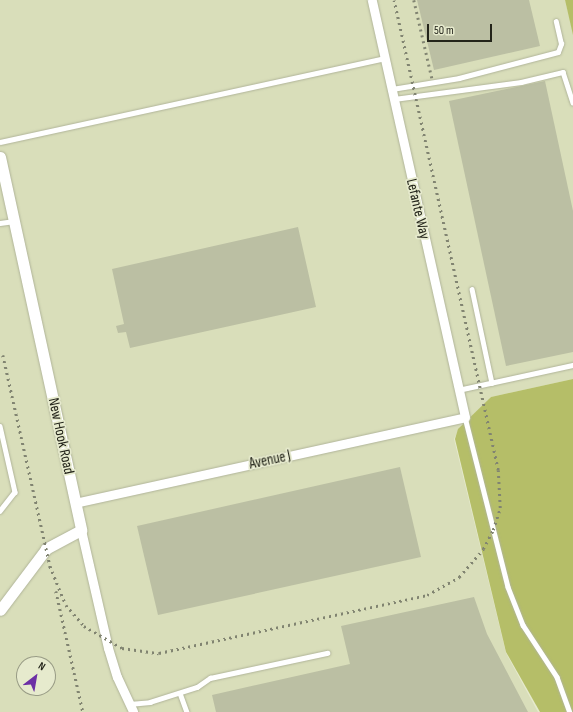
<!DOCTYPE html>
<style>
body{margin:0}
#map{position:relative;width:573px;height:712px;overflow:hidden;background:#e6eacd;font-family:"Sofia Sans Condensed",sans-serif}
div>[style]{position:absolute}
.built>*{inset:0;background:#d9deba}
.green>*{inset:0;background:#b5be68}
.building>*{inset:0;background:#bbbfa3}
.roads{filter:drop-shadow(0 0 1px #b0b499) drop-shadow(0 0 1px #b0b499)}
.service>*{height:4.5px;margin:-2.25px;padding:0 2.25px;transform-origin:2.25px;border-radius:2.25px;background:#fff}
.minor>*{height:9px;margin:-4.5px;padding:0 4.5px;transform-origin:4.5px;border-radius:4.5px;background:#fff}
.tertiary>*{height:11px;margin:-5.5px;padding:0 5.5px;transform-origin:5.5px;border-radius:5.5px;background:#fff}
.rail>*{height:2.5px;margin-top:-1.25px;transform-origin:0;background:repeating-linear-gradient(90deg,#818471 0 2px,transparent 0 6px)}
span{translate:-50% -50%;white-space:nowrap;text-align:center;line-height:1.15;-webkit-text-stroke:3.5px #e6eacd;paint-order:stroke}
.street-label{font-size:15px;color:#23241a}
.north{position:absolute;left:16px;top:656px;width:40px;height:40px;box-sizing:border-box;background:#e6eacd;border:1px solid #989b85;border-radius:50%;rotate:31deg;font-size:11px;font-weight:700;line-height:16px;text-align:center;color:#23241a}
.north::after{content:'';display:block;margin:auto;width:14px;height:18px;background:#6c2fa5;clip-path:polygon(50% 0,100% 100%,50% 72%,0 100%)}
.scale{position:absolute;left:427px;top:24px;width:65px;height:18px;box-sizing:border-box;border:2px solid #23241a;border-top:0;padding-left:5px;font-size:12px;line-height:14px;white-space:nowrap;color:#23241a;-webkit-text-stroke:3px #e6eacd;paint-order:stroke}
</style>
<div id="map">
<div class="built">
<div style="clip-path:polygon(evenodd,0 0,565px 0,573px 33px,573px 379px,491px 397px,458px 431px,454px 439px,506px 653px,538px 712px,0 712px,0 0,24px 664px,48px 664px,48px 688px,24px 688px,24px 664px)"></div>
</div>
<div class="green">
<div style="clip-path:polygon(565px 0,573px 0,573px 35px)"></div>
<div style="clip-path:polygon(573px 379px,573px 712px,540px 712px,506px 652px,455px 439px,458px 429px,491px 397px)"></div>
</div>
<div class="building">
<div style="clip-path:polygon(417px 0,529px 0,540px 46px,434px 70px)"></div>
<div style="clip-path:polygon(545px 81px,573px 211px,573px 352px,506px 366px,449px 101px)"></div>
<div style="clip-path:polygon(298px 227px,316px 307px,130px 348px,126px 332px,118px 333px,116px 326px,124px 324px,112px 269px)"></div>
<div style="clip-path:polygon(400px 467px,421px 557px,158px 615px,137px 526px)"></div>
<div style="clip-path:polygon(474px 597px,487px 634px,528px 712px,216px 712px,212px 695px,350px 664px,341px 626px)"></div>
</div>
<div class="roads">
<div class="service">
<div style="left:392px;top:89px;width:68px;rotate:-9.3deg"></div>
<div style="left:459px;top:78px;width:102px;rotate:-14.7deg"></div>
<div style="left:558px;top:52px;width:9px;rotate:-69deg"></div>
<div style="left:561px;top:44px;width:23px;rotate:-103deg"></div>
<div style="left:394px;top:99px;width:128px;rotate:-7.6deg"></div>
<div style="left:521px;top:82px;width:43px;rotate:-13.4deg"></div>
<div style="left:563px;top:72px;width:32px;rotate:72deg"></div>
<div style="left:0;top:142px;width:394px;rotate:-12.3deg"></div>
<div style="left:0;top:223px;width:14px;rotate:-8deg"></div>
<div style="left:472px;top:289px;width:96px;rotate:78deg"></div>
<div style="left:458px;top:390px;width:118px;rotate:-12.3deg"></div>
<div style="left:465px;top:417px;width:175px;rotate:75.8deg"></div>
<div style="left:508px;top:587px;width:41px;rotate:68.5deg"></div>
<div style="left:523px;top:625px;width:62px;rotate:56.8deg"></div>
<div style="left:557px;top:677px;width:37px;rotate:70deg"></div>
<div style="left:0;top:426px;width:68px;rotate:77.2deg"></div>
<div style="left:15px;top:492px;width:24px;rotate:128deg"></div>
<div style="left:180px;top:693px;width:20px;rotate:70deg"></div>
<div style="left:129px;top:704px;width:21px;rotate:-5deg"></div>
<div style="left:150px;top:702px;width:49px;rotate:-17.7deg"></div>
<div style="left:197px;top:687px;width:16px;rotate:-35deg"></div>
<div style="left:210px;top:678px;width:120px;rotate:-12.1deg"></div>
</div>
<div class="minor">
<div style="left:75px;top:503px;width:399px;rotate:-12.4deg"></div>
<div style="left:465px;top:417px;width:427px;rotate:-102.6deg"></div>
<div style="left:81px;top:530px;width:121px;rotate:77.1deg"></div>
<div style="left:108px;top:648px;width:30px;rotate:73deg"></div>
<div style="left:117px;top:677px;width:38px;rotate:65deg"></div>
</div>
<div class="tertiary">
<div style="left:0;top:157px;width:382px;rotate:77.7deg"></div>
<div style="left:81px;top:530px;width:40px;rotate:152deg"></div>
<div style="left:46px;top:549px;width:76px;rotate:127deg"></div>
</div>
</div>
<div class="rail">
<div style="left:414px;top:0;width:80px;rotate:77deg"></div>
<div style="left:3px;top:355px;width:220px;rotate:77.4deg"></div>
<div style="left:50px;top:566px;width:42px;rotate:67.7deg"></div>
<div style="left:66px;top:605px;width:28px;rotate:49deg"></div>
<div style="left:84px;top:626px;width:44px;rotate:30.1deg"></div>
<div style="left:122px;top:648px;width:37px;rotate:8deg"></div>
<div style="left:159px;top:653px;width:274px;rotate:-12.2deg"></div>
<div style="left:427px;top:595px;width:37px;rotate:-29deg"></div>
<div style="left:459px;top:577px;width:37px;rotate:-49deg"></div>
<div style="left:483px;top:549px;width:21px;rotate:-62deg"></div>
<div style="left:493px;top:530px;width:23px;rotate:-72deg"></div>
<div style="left:500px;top:508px;width:38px;rotate:-93deg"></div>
<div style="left:498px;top:470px;width:481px;rotate:-102.5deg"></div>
<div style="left:56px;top:591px;width:124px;rotate:77.4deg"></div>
</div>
<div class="street-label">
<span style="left:418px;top:209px;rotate:77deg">Lefante Way</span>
<span style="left:61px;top:436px;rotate:78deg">New Hook Road</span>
<span style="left:270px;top:460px;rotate:-12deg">Avenue J</span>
</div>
<div class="north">N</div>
<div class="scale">50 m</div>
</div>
